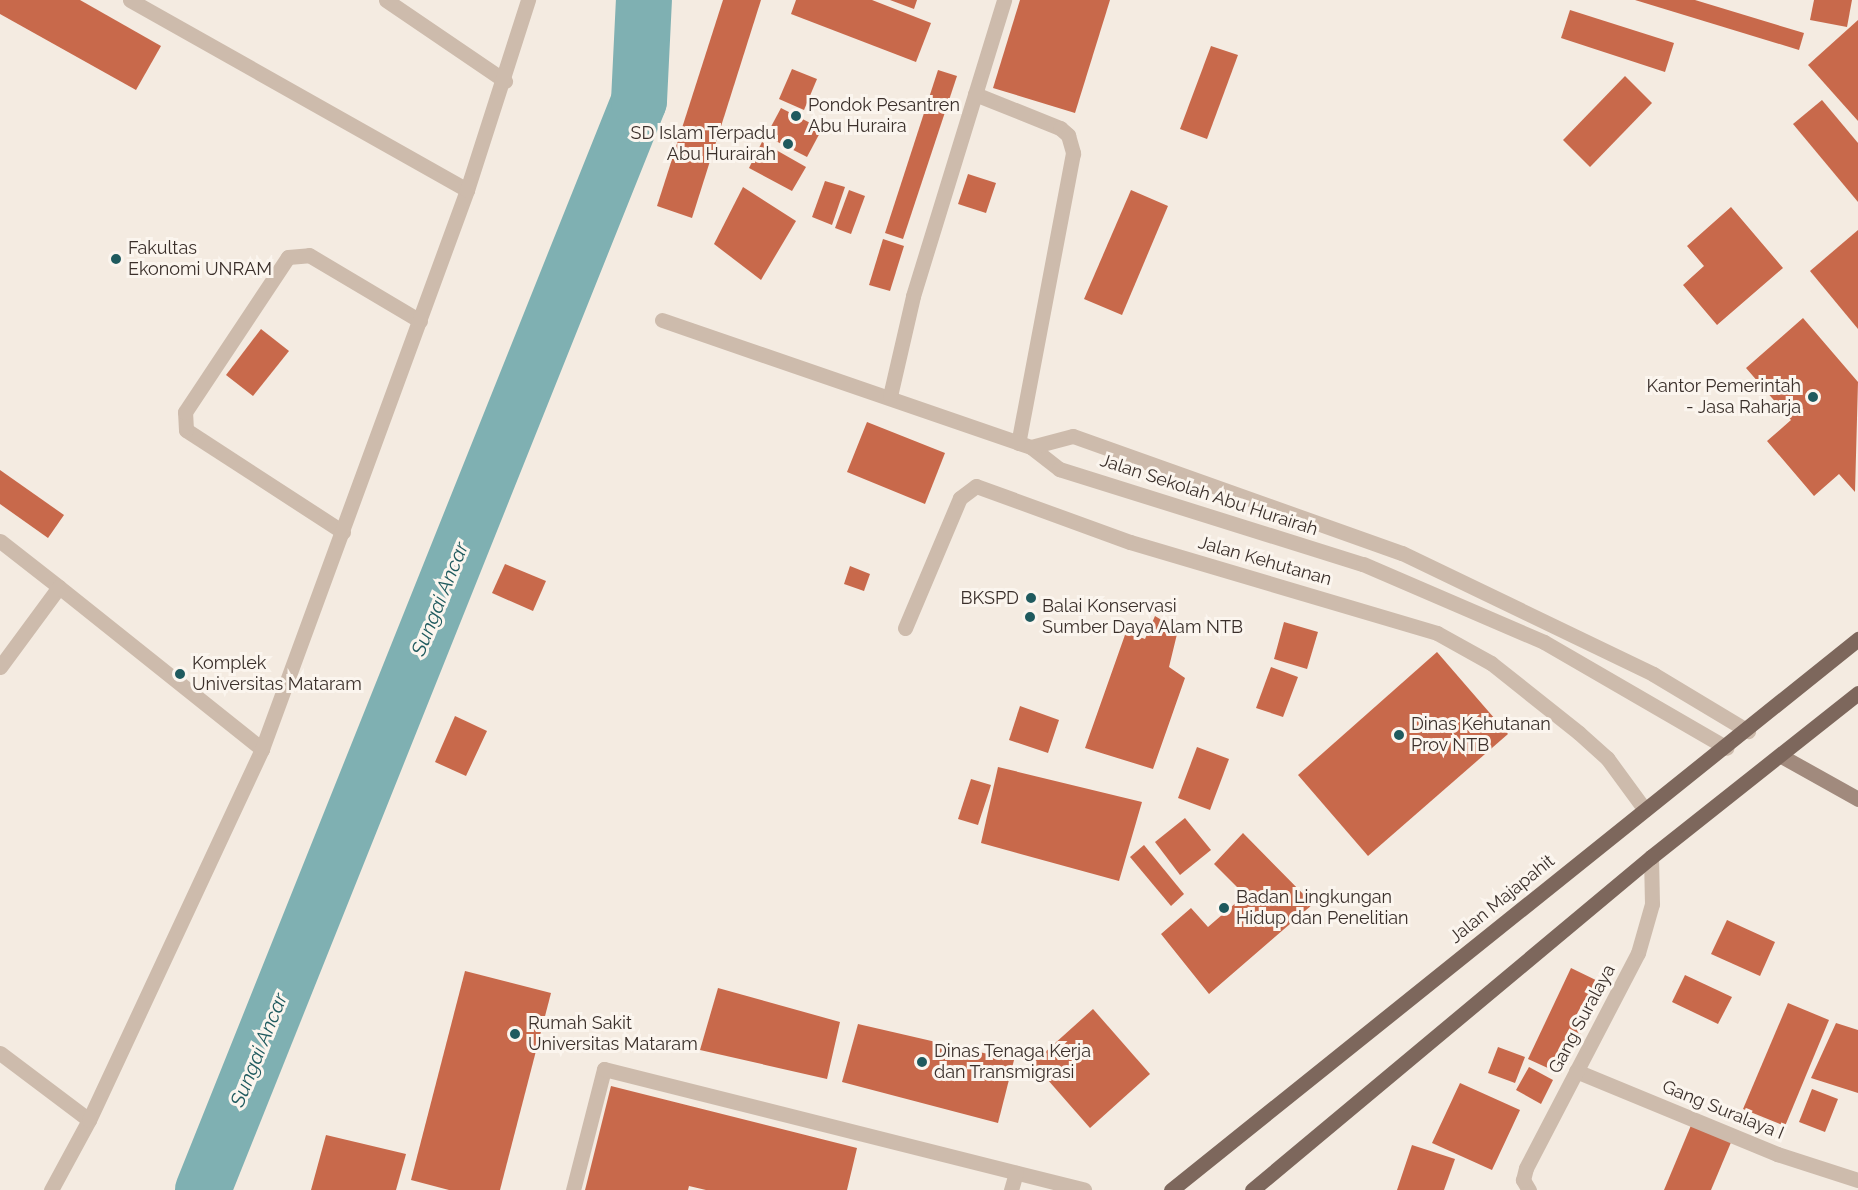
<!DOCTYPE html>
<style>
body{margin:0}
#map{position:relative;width:1858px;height:1190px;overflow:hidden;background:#f4ebe1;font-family:Raleway,sans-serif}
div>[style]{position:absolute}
.river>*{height:56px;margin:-28px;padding:0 28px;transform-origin:28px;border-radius:28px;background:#7fb0b2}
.building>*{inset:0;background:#c8694b}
.lane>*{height:15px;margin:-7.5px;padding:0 7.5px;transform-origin:7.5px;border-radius:7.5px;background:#cdbbac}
.street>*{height:15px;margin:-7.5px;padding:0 7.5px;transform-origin:7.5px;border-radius:7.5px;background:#cdbbac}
.secondary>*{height:15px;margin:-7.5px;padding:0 7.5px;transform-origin:7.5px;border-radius:7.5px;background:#a18a7d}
.primary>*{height:15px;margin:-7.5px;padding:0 7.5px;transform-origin:7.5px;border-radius:7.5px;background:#7d675c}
.dots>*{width:16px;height:16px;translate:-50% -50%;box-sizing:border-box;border:3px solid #fbf5ee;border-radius:50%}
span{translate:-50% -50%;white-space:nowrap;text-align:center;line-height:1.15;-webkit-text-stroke:6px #fbf5ee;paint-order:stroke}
.poi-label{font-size:18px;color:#3b302b}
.left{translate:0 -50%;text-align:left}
.right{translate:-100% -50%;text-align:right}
.street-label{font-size:18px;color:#3b302b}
.water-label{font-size:20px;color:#1f5a5e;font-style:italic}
</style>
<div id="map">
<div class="river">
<div style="left:203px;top:1190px;width:1173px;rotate:-68.18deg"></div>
<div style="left:639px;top:101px;width:101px;rotate:-87.2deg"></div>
</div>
<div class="building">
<div style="clip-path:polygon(0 0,80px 0,161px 46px,136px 90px,0 14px)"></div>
<div style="clip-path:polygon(723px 0,761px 0,692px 218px,657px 206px)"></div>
<div style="clip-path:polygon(796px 0,872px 0,931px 23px,916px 62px,791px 14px)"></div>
<div style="clip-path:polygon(890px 0,917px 0,914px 9px)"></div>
<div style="clip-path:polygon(1020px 0,1110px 0,1075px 113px,993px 88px)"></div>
<div style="clip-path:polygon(1635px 0,1695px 0,1804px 33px,1799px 50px)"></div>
<div style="clip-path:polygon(1814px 0,1852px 0,1847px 27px,1810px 20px)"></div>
<div style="clip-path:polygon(1570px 10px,1674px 43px,1665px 72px,1561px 38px)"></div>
<div style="clip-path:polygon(1858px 20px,1858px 121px,1808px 65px)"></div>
<div style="clip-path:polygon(1211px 46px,1238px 55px,1207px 139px,1180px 129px)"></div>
<div style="clip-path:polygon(792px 69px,817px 79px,804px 110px,779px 99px)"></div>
<div style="clip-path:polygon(938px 70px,957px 76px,903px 239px,885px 233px)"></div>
<div style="clip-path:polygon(1625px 76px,1652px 103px,1590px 167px,1563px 140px)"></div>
<div style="clip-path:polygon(1822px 100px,1858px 143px,1858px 202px,1793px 124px)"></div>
<div style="clip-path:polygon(781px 108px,822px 129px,807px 157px,766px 136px)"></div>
<div style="clip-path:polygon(762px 142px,806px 167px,792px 191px,749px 168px)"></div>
<div style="clip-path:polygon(968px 174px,996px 183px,986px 213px,958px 204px)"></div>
<div style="clip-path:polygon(825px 181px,845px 187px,832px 225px,812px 217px)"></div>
<div style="clip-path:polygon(743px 187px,796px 221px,761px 280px,714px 244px)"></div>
<div style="clip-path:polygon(849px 190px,865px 196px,851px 234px,835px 228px)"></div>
<div style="clip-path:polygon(1131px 190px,1168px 206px,1122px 315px,1084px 299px)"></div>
<div style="clip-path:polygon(1731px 207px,1783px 268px,1717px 325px,1683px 285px,1704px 266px,1687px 246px)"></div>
<div style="clip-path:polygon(1858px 230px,1858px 329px,1810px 271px)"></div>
<div style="clip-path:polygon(883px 239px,904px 246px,890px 291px,869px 285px)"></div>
<div style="clip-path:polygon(1803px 318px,1858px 382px,1855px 492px,1839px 474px,1814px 496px,1767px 441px,1791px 420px,1746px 368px)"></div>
<div style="clip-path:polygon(261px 329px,289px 351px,253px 396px,226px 375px)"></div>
<div style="clip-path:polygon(867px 422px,945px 453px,925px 504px,847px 472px)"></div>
<div style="clip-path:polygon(0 470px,64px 515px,48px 538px,0 504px)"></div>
<div style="clip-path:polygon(505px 564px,546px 581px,533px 611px,492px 593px)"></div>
<div style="clip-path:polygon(850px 566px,870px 574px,864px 591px,844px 584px)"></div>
<div style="clip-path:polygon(1155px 616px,1178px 630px,1169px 667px,1185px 678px,1153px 769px,1085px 748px,1126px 632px,1145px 639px)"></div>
<div style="clip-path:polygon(1284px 622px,1318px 632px,1307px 669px,1274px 659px)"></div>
<div style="clip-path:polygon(1437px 652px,1508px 734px,1368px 856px,1298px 775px)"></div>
<div style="clip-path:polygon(1271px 667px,1298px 677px,1283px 717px,1256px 708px)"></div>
<div style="clip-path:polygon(1020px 706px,1059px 720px,1048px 753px,1009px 740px)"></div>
<div style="clip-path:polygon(455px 716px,487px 731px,466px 776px,435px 762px)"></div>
<div style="clip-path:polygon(1197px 747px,1229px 759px,1210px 810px,1178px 798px)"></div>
<div style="clip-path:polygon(998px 767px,1142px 802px,1119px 881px,981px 843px)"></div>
<div style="clip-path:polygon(971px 779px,991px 785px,978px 825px,958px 819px)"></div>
<div style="clip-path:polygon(1185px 818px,1211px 850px,1180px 875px,1155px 842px)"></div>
<div style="clip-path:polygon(1243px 833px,1313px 904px,1209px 994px,1161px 934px,1191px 908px,1208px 927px,1245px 895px,1214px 864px)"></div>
<div style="clip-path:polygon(1144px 845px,1184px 894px,1171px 906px,1130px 857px)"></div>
<div style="clip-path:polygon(1727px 920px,1775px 942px,1760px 976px,1711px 954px)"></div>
<div style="clip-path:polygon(1571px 968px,1604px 984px,1561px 1074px,1528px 1059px)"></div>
<div style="clip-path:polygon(465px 971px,551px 993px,500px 1190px,449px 1190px,411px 1180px)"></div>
<div style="clip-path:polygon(1685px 975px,1732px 997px,1718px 1024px,1672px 1002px)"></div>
<div style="clip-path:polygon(718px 988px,840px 1022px,827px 1079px,700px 1050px)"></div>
<div style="clip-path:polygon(1788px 1003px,1829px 1020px,1785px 1126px,1743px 1109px)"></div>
<div style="clip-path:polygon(1093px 1009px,1150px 1074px,1090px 1128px,1033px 1063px)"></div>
<div style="clip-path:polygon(1836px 1023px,1858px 1030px,1858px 1093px,1811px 1078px)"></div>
<div style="clip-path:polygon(858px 1024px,1014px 1060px,998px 1123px,842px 1082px)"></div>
<div style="clip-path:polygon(1498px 1047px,1525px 1057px,1515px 1083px,1488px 1073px)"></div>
<div style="clip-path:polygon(1529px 1067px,1553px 1080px,1541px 1104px,1516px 1090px)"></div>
<div style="clip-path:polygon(1460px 1083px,1520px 1110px,1492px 1170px,1432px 1143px)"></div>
<div style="clip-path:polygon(611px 1086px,857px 1148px,847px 1190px,706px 1190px,689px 1186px,688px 1190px,585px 1190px)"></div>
<div style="clip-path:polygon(1812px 1089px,1838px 1099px,1825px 1132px,1799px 1122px)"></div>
<div style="clip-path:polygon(1692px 1123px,1732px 1140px,1711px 1190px,1664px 1190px)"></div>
<div style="clip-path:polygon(326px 1135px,406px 1154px,396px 1190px,311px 1190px)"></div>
<div style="clip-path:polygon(1412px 1145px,1455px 1159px,1444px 1190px,1397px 1190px)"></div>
</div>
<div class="lane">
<div style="left:130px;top:0;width:387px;rotate:29.4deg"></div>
<div style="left:386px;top:0;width:144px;rotate:34.2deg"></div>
<div style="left:343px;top:532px;width:187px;rotate:-147deg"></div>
<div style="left:186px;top:430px;width:18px;rotate:-93deg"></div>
<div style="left:185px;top:412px;width:186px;rotate:-56.4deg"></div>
<div style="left:288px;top:257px;width:21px;rotate:-5deg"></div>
<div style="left:309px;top:255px;width:129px;rotate:30.7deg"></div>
<div style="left:0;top:541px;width:75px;rotate:37.9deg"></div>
<div style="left:0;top:667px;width:99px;rotate:-53.6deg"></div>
<div style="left:59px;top:587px;width:260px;rotate:38.6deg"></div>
<div style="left:0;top:1053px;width:111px;rotate:37deg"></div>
<div style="left:51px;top:1190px;width:80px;rotate:-61.5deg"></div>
<div style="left:89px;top:1120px;width:409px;rotate:-65deg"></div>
<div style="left:262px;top:749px;width:595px;rotate:-69.86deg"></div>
<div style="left:467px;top:190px;width:200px;rotate:-72.2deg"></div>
<div style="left:573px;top:1190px;width:125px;rotate:-75.6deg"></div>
<div style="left:604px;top:1069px;width:495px;rotate:14.1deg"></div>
<div style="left:1011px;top:1190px;width:18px;rotate:-74deg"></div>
</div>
<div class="street">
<div style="left:975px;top:94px;width:92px;rotate:21.8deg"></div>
<div style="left:1060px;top:128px;width:11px;rotate:41deg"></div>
<div style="left:1068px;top:135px;width:19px;rotate:74deg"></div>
<div style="left:1073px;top:153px;width:295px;rotate:100.7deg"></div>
<div style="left:662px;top:320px;width:390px;rotate:19deg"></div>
<div style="left:1031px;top:447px;width:36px;rotate:38deg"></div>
<div style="left:1059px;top:469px;width:318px;rotate:17.4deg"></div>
<div style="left:1363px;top:564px;width:197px;rotate:23.3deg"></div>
<div style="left:1544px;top:642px;width:211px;rotate:30.1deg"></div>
<div style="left:890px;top:396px;width:103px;rotate:-77deg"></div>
<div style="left:913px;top:296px;width:310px;rotate:-72.9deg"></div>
<div style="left:1031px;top:447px;width:43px;rotate:-14.7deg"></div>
<div style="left:1073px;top:436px;width:349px;rotate:19.6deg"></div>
<div style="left:1402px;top:553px;width:279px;rotate:25.7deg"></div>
<div style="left:1653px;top:674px;width:111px;rotate:31deg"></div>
<div style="left:905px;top:628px;width:141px;rotate:-67.1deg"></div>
<div style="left:960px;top:498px;width:20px;rotate:-37deg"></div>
<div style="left:976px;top:486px;width:164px;rotate:20deg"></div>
<div style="left:1130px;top:542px;width:320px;rotate:16.5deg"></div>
<div style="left:1437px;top:633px;width:62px;rotate:29.1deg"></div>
<div style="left:1491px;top:663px;width:112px;rotate:38.5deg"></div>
<div style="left:1579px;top:733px;width:38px;rotate:42deg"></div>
<div style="left:1607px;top:758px;width:64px;rotate:53.8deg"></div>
<div style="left:1576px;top:1071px;width:217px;rotate:22.4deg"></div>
<div style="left:1777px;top:1154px;width:85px;rotate:17.8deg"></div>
<div style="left:1529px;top:1190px;width:12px;rotate:-121deg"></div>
<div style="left:1523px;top:1180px;width:12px;rotate:-76deg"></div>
<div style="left:1526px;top:1168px;width:242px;rotate:-62.5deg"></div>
<div style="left:1638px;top:953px;width:51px;rotate:-74.1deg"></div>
<div style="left:1652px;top:904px;width:47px;rotate:-91.2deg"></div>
</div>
<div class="secondary">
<div style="left:1783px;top:757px;width:86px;rotate:29.2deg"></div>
</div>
<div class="primary">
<div style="left:1171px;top:1190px;width:881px;rotate:-38.73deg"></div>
<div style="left:1252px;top:1190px;width:520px;rotate:-39.85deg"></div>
<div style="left:1651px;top:857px;width:264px;rotate:-38.4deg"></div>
</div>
<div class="dots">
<div style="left:796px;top:116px;background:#1f5a5e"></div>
<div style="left:788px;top:144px;background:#1f5a5e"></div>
<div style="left:116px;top:259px;background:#1f5a5e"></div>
<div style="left:1813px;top:397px;background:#1f5a5e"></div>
<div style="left:1031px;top:598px;background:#1f5a5e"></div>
<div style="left:1030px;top:617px;background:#1f5a5e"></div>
<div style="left:180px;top:674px;background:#1f5a5e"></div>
<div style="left:1399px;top:735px;background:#1f5a5e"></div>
<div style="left:1224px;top:908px;background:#1f5a5e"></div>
<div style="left:515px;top:1034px;background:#1f5a5e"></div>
<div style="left:922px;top:1062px;background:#1f5a5e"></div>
</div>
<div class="poi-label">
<span class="left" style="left:808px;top:116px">Pondok Pesantren<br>Abu Huraira</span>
<span class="right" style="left:776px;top:144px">SD Islam Terpadu<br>Abu Hurairah</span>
<span class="left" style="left:128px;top:259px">Fakultas<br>Ekonomi UNRAM</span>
<span class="right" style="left:1801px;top:397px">Kantor Pemerintah<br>- Jasa Raharja</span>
<span class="right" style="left:1019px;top:598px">BKSPD</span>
<span class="left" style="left:1042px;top:617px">Balai Konservasi<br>Sumber Daya Alam NTB</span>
<span class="left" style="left:192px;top:674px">Komplek<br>Universitas Mataram</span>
<span class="left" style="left:1411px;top:735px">Dinas Kehutanan<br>Prov NTB</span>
<span class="left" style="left:1236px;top:908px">Badan Lingkungan<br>Hidup dan Penelitian</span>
<span class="left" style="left:528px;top:1034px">Rumah Sakit<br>Universitas Mataram</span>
<span class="left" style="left:934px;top:1062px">Dinas Tenaga Kerja<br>dan Transmigrasi</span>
</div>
<div class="street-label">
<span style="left:1209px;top:495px;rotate:18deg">Jalan Sekolah Abu Hurairah</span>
<span style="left:1265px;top:561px;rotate:16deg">Jalan Kehutanan</span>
<span style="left:1502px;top:899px;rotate:-39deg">Jalan Majapahit</span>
<span style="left:1582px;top:1019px;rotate:-62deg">Gang Suralaya</span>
<span style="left:1723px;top:1110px;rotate:22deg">Gang Suralaya I</span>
</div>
<div class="water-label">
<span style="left:440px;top:599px;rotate:-68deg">Sungai Ancar</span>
<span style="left:259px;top:1050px;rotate:-68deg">Sungai Ancar</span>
</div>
</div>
